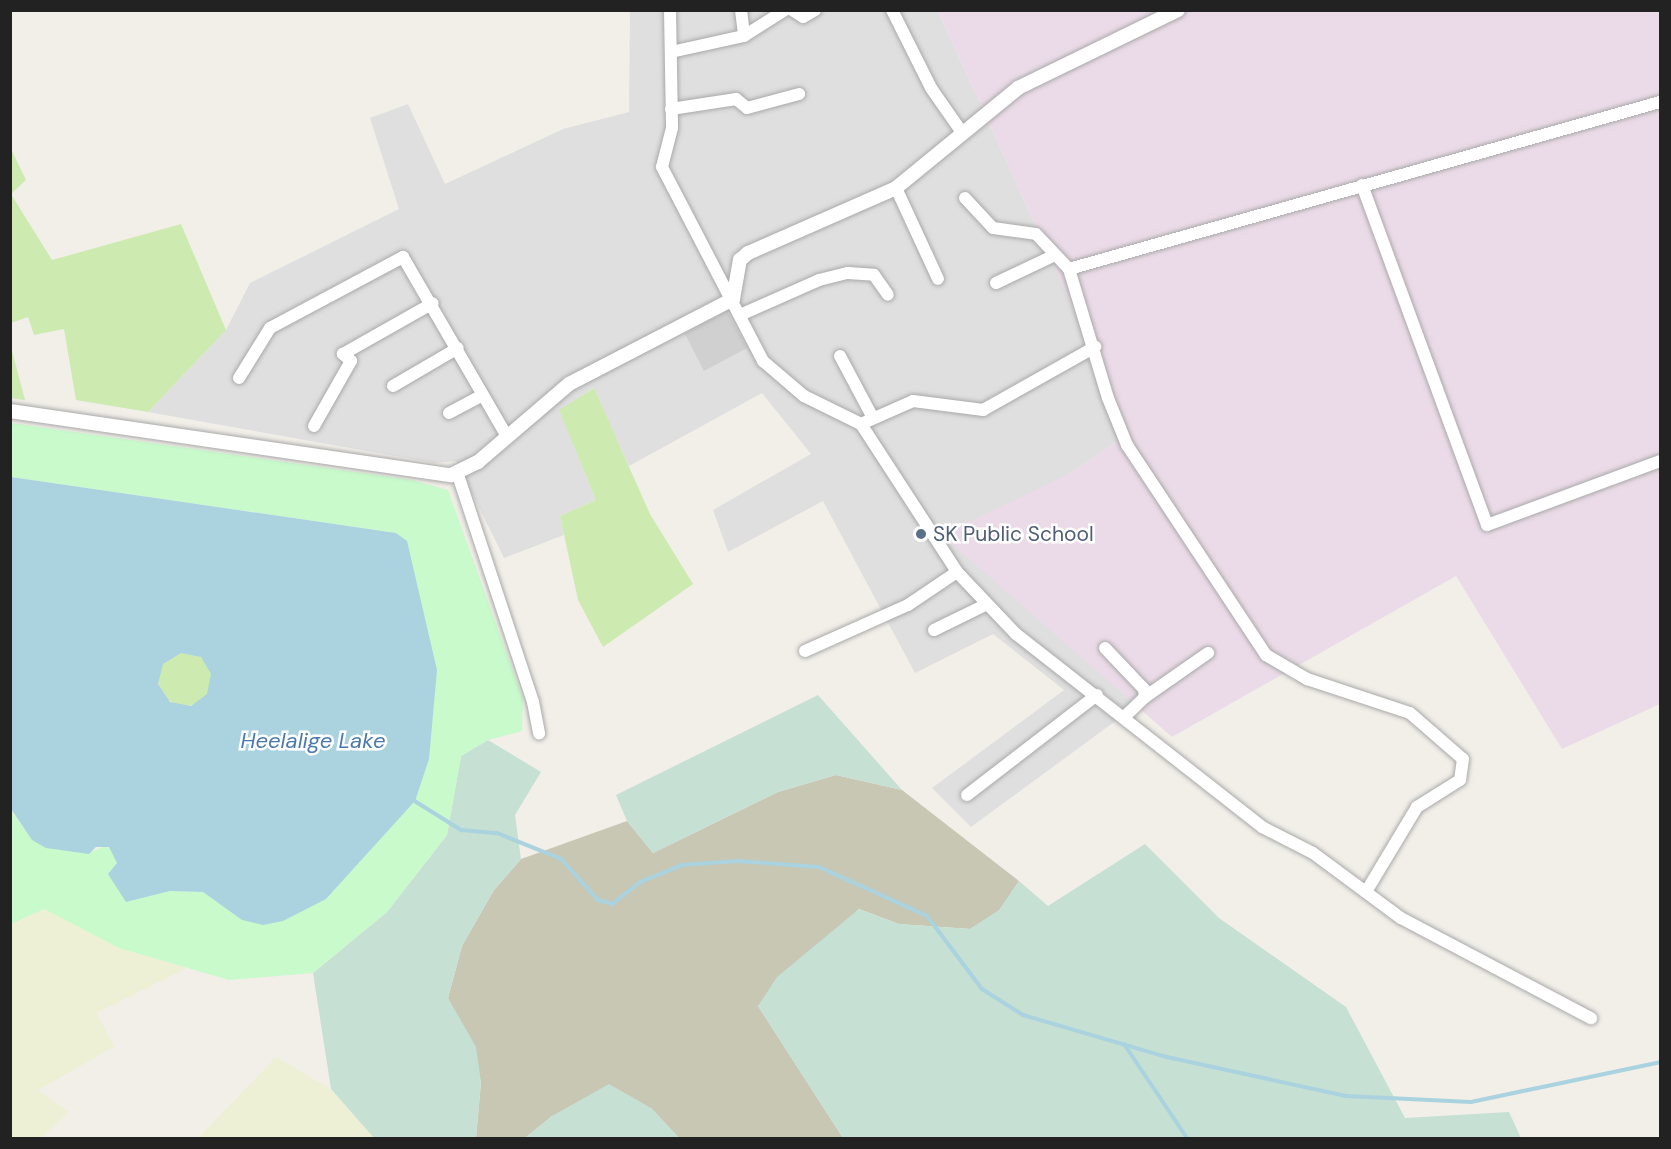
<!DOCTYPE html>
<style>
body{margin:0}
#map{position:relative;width:1671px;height:1149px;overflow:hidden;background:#f2efe9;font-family:"DM Sans",sans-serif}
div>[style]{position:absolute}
.residential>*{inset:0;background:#e0dfdf}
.industrial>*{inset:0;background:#ebdbe8}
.religious>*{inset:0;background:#d0d0d0}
.construction>*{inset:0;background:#c7c7b4}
.farmland>*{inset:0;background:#eef0d5}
.grass>*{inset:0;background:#cdebb0}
.round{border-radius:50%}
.wetland>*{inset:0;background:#c6e0d4}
.park>*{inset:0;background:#c8facc}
.water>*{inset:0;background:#aad3df}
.stream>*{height:4px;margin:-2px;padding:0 2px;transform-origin:2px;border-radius:2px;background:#aad3df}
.roads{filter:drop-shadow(0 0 2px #a9a9a9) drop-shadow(0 0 2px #a9a9a9)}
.minor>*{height:12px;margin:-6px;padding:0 6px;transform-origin:6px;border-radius:6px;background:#fff}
.tertiary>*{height:14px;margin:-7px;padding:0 7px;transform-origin:7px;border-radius:7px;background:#fff}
.dots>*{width:16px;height:16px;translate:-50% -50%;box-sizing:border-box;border:3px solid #fff;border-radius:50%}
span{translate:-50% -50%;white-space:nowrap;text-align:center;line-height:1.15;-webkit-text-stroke:5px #fff;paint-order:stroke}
.service-label{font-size:21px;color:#4e5e75}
.left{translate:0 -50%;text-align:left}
.water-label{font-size:22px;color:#4a7aab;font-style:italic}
.frame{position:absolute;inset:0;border:12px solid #222;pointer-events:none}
</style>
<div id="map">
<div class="residential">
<div style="clip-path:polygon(630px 11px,938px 11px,1130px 433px,1069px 474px,1136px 706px,971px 827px,932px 788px,1064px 690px,993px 634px,915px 673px,823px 501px,728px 552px,713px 510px,811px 454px,762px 393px,629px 466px,593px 388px,560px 411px,596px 500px,560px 516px,564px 535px,504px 558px,456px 461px,434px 463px,148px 412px,226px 330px,250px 283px,399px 209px,370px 118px,408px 104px,445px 184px,563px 129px,629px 112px)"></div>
</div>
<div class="industrial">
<div style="clip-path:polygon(938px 11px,1660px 11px,1660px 704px,1562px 749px,1456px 576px,1172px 737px,942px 535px,1069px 474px,1130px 433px)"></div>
</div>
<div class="religious">
<div style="clip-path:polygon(727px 311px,747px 348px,704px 371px,685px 334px)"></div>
</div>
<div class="construction">
<div style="clip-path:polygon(836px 775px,902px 790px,1019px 881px,999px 911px,970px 929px,899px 924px,859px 909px,758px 1006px,843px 1138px,679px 1138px,651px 1108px,552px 1116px,525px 1138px,476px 1138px,481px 1082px,448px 998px,462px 946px,494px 890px,521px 859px,627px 821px,653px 853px,778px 792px)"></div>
</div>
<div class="farmland">
<div style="clip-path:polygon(44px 909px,119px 948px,187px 968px,97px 1013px,114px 1047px,38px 1090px,69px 1112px,41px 1138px,11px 1138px,10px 924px)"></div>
<div style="clip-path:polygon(276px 1057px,331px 1089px,374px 1138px,198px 1138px)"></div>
</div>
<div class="grass">
<div style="clip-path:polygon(11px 149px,26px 180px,11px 194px,52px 260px,181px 224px,226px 330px,148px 412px,76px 400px,64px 329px,34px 335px,28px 317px,11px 323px)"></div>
<div style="clip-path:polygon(11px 347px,25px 400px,11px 398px)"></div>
<div style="clip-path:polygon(594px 388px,650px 514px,693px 584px,603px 647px,578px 600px,560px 516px,596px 500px,559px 410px)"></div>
<div class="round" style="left:158px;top:652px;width:54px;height:54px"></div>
</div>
<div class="wetland">
<div style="clip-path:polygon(818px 695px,902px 790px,836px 775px,778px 792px,653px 853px,627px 821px,616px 795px)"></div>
<div style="clip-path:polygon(488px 740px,541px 772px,515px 815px,521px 859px,494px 890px,462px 946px,448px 998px,476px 1047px,481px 1082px,476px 1138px,374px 1138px,331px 1089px,313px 973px,387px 912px,447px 835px,461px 756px)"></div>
<div style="clip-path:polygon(1145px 844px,1219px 918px,1346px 1007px,1405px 1118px,1509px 1112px,1521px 1138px,843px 1138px,758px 1006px,777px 977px,859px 909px,899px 924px,970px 929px,999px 910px,1019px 881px,1048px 906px)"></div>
<div style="clip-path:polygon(609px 1084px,651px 1108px,679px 1138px,525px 1138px,552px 1116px)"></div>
</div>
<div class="park">
<div style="clip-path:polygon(11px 423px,412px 480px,448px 490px,523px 699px,522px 731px,488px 740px,461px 756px,447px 835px,387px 912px,313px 973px,229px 980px,119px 948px,44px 909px,11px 924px,10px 809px,32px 840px,54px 849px,89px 853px,105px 846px,113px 850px,117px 863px,112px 871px,126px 902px,170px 891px,203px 892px,242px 920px,326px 899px,415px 801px,397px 533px,11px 477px)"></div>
</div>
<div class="water">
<div style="clip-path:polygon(evenodd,11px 477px,396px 533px,407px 541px,437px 670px,429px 759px,415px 801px,326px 899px,283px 921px,263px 925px,242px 920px,203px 892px,170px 891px,126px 902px,108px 874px,117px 863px,109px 847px,96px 847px,89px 854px,46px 848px,32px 840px,11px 809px,11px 477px,181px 653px,201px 657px,211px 674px,207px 694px,191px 706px,170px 702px,158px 684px,163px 664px,181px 653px)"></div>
</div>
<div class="stream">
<div style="left:413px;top:800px;width:57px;rotate:32deg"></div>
<div style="left:461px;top:830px;width:36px;rotate:5deg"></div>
<div style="left:497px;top:833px;width:69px;rotate:22.1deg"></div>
<div style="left:561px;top:859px;width:55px;rotate:47.9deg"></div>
<div style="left:598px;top:900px;width:15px;rotate:16deg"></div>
<div style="left:612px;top:904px;width:36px;rotate:-38deg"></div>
<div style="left:640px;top:882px;width:45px;rotate:-22deg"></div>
<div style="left:682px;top:865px;width:56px;rotate:-4.1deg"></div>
<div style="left:738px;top:861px;width:81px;rotate:4.2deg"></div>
<div style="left:819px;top:867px;width:119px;rotate:24.4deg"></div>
<div style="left:927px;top:916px;width:91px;rotate:53deg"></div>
<div style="left:982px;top:989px;width:49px;rotate:32.4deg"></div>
<div style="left:1023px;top:1015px;width:150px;rotate:16.3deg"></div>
<div style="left:1167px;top:1057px;width:183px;rotate:12.3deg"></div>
<div style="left:1346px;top:1096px;width:125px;rotate:2.7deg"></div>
<div style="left:1471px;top:1102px;width:193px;rotate:-11.9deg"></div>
<div style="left:1124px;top:1044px;width:113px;rotate:56.2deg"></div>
</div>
<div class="roads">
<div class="minor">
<div style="left:670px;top:10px;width:118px;rotate:89deg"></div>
<div style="left:672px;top:128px;width:40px;rotate:104.4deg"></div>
<div style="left:662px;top:167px;width:219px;rotate:62.5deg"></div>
<div style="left:763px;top:361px;width:54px;rotate:40.5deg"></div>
<div style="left:804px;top:396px;width:64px;rotate:26.2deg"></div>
<div style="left:861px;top:424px;width:176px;rotate:57deg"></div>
<div style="left:957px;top:572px;width:86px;rotate:46.4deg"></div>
<div style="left:1016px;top:634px;width:313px;rotate:38.1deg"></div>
<div style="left:1262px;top:827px;width:57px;rotate:27deg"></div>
<div style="left:1313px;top:853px;width:109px;rotate:36.5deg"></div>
<div style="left:1401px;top:918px;width:215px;rotate:27.8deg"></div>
<div style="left:741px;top:10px;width:26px;rotate:83deg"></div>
<div style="left:792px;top:10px;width:13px;rotate:32deg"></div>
<div style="left:803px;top:17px;width:14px;rotate:-30deg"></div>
<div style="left:892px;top:10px;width:87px;rotate:63.4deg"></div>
<div style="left:931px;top:88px;width:52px;rotate:55.1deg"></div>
<div style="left:671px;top:52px;width:75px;rotate:-12.4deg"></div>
<div style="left:744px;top:36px;width:49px;rotate:-32.4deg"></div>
<div style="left:671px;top:109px;width:66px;rotate:-8.7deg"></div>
<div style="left:736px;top:99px;width:14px;rotate:39deg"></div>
<div style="left:747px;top:108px;width:54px;rotate:-15.1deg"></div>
<div style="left:1362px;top:185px;width:362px;rotate:69.8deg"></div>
<div style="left:1487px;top:525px;width:184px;rotate:-20.3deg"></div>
<div style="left:896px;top:188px;width:100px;rotate:65.2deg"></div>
<div style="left:965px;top:198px;width:41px;rotate:47deg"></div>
<div style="left:993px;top:228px;width:43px;rotate:7.9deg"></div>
<div style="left:1036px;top:234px;width:48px;rotate:46.7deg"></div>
<div style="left:1069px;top:269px;width:135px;rotate:73.2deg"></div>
<div style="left:1108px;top:398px;width:51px;rotate:68deg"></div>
<div style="left:1127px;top:445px;width:252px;rotate:56.5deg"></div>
<div style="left:1266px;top:655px;width:48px;rotate:30.3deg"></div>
<div style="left:1307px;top:679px;width:108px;rotate:18.3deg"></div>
<div style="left:1410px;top:713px;width:70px;rotate:41deg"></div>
<div style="left:1463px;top:759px;width:21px;rotate:98deg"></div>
<div style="left:1460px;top:780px;width:51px;rotate:147.9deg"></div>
<div style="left:1417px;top:807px;width:99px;rotate:121deg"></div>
<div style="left:1069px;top:269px;width:614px;rotate:-15.78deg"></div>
<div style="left:996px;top:283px;width:65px;rotate:-25.4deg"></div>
<div style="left:740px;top:315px;width:86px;rotate:-23.9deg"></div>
<div style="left:819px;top:280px;width:30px;rotate:-14deg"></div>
<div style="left:848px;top:273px;width:26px;rotate:4deg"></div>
<div style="left:874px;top:275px;width:24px;rotate:55deg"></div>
<div style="left:840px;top:356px;width:70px;rotate:62deg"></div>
<div style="left:239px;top:378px;width:59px;rotate:-58.2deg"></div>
<div style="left:270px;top:328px;width:151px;rotate:-28.1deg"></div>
<div style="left:403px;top:257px;width:206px;rotate:59.9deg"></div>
<div style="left:393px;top:386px;width:75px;rotate:-30.3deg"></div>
<div style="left:449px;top:413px;width:38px;rotate:-28deg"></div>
<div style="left:861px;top:424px;width:57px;rotate:-23.9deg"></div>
<div style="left:913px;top:401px;width:71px;rotate:7.3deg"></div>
<div style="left:983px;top:410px;width:129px;rotate:-29.4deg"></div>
<div style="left:314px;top:426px;width:75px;rotate:-60.4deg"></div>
<div style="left:351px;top:361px;width:11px;rotate:-139deg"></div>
<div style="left:343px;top:354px;width:103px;rotate:-29.5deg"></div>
<div style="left:457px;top:472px;width:242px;rotate:71.7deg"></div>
<div style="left:533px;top:702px;width:32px;rotate:79deg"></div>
<div style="left:934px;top:630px;width:59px;rotate:-26.1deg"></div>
<div style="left:1105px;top:648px;width:57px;rotate:46.4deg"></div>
<div style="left:1144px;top:689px;width:8px;rotate:83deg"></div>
<div style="left:1145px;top:697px;width:29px;rotate:136deg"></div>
<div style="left:805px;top:651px;width:113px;rotate:-24.1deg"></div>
<div style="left:908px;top:605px;width:59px;rotate:-34deg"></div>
<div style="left:1145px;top:697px;width:77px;rotate:-34.9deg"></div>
<div style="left:967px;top:795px;width:164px;rotate:-37.6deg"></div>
</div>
<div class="tertiary">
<div style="left:10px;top:411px;width:446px;rotate:8.3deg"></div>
<div style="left:451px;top:475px;width:30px;rotate:-26deg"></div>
<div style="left:478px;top:462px;width:120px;rotate:-40.6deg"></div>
<div style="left:569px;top:384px;width:185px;rotate:-27.4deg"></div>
<div style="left:733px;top:299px;width:40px;rotate:-80deg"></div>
<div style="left:740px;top:260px;width:11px;rotate:-41deg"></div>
<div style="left:748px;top:253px;width:162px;rotate:-23.7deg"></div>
<div style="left:896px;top:188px;width:158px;rotate:-39.3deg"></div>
<div style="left:1018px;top:88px;width:178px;rotate:-26deg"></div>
</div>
</div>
<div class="dots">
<div style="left:921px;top:534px;background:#5c6f8a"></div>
</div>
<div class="service-label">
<span class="left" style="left:933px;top:534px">SK Public School</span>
</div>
<div class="water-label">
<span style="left:313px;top:741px">Heelalige Lake</span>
</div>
<div class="frame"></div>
</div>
